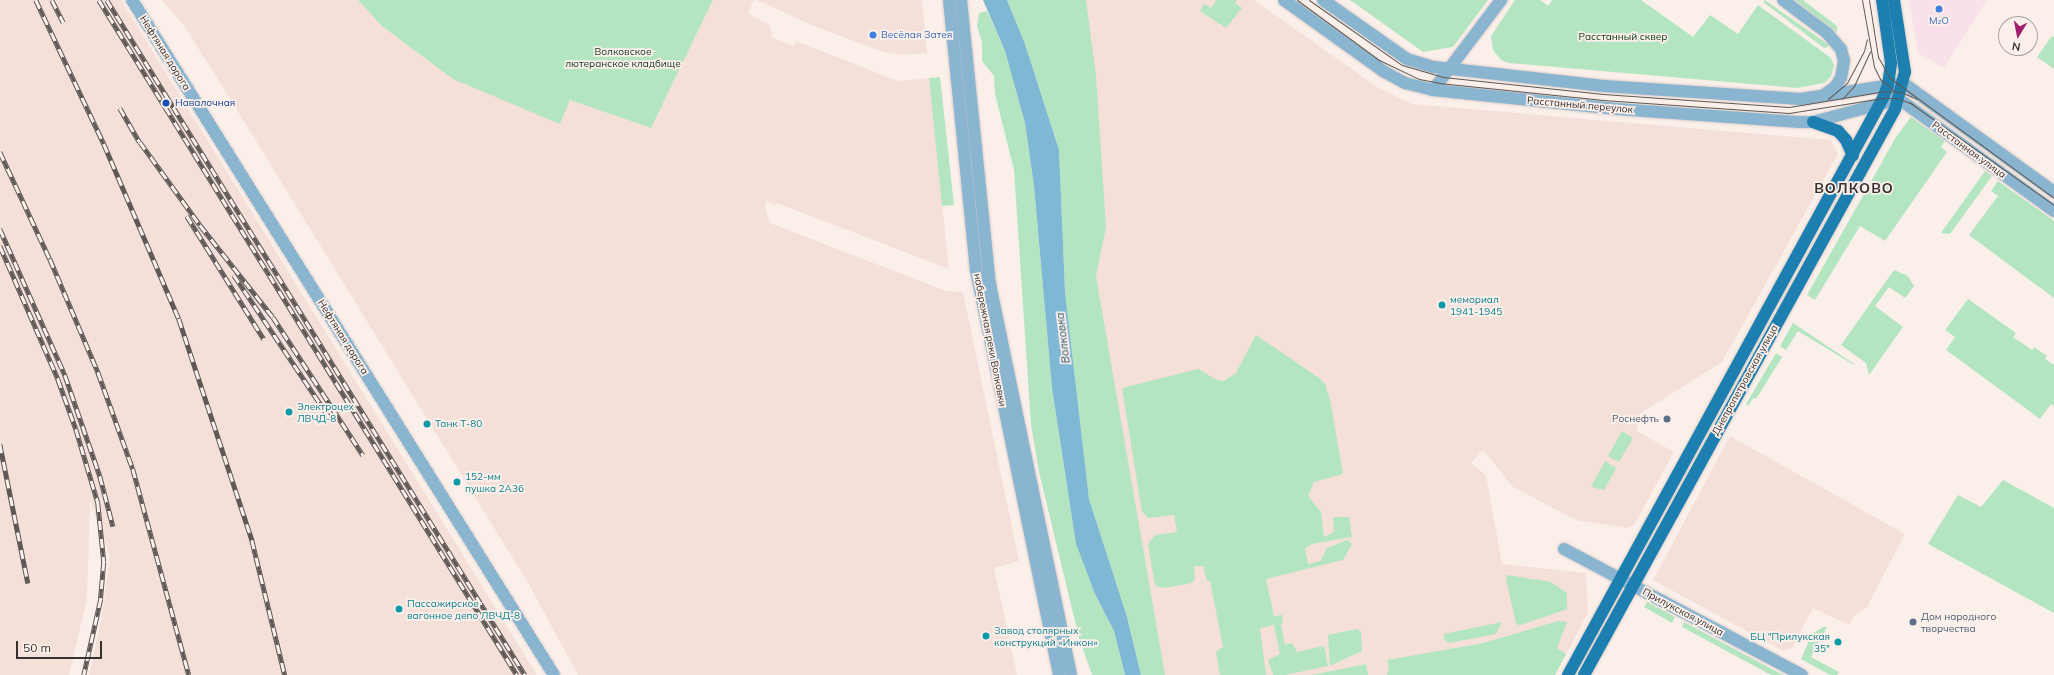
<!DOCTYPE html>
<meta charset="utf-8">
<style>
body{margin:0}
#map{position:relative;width:2054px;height:675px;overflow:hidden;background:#fbefea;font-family:Mulish,sans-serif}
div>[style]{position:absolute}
.commercial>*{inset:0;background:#f9e0eb}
.built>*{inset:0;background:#f4e0d8}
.green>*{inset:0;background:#b3e5c1}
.water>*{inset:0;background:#7eb8d5}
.roads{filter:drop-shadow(0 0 1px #d8cdc9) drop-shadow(0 0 1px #d8cdc9)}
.minor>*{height:12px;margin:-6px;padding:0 6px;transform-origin:6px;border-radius:6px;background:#8ab5d0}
.major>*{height:12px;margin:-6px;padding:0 6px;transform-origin:6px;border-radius:6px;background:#1c7faf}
.tram>*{height:1px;margin:-0.5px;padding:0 0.5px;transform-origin:0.5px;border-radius:0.5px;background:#5e5956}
.rail>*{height:4.5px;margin-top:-2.25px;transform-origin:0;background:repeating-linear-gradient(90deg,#fbefea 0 9px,#5e5956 0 18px);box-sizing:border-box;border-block:1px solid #5e5956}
.dots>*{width:11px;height:11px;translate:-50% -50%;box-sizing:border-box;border:2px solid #fbefea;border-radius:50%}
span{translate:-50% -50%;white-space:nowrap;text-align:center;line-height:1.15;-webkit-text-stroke:3.5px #fbefea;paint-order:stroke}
.shop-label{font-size:10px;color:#366cbe}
.left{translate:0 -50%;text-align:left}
.park-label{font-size:10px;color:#0f361e}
.street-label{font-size:10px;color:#363230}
.transit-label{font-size:10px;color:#164399}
.culture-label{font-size:10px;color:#0d838f}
.right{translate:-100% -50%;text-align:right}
.service-label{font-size:10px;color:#4e5e75}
.water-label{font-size:11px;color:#1f4e63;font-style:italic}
.district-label{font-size:14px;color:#363230;font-weight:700;letter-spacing:1px}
.north{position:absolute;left:1998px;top:16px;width:40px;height:40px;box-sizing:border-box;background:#fbefea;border:1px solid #aca3a0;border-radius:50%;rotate:190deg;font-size:11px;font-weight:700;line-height:16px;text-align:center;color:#363230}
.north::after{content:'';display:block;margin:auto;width:14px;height:18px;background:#a01e6f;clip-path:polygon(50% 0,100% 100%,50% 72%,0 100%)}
.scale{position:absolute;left:16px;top:641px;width:86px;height:18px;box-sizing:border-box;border:2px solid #363230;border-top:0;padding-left:5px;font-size:12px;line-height:14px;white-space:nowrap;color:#363230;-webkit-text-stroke:3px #fbefea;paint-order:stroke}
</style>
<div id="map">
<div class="commercial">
<div style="clip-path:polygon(1909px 0,1987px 0,1944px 68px,1918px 53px)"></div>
</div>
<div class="built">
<div style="clip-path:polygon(0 0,121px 0,537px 675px,89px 675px,101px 620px,110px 556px,90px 501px,87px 599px,69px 675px,0 675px)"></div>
<div style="clip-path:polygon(162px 0,358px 0,382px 26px,560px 124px,570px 100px,651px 128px,713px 0,754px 0,748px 13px,769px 25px,772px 32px,771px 37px,794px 46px,796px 41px,898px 81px,929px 78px,949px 269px,777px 203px,775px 205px,767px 201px,765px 207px,770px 223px,946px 291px,963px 292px,1019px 561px,994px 568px,1017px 675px,578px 675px,528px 583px,237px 110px,185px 27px)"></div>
<div style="clip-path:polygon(757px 0,922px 0,927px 53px,902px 55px,883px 52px,809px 24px)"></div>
<div style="clip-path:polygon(1041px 0,1254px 0,1377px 87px,1412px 104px,1830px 140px,1838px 154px,1722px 362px,1638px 415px,1637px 431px,1674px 452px,1634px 525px,1627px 528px,1576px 520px,1513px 487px,1483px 450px,1471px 463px,1486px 475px,1502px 564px,1586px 573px,1588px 613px,1555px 675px,1152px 675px)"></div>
<div style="clip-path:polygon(1730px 436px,1905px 534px,1867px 607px,1854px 616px,1849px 625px,1813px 608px,1792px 648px,1783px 651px,1653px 580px)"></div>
</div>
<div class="green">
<div style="clip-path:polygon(358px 0,713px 0,651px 128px,570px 100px,560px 124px,453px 79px,382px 26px)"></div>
<div style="clip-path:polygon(1007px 0,1086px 0,1096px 76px,1106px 227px,1096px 276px,1165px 675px,1141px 675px,1127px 617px,1089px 499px,1065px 292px,1059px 150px,1025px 44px)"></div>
<div style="clip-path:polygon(1217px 0,1237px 0,1235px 3px,1242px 8px,1226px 28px,1200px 11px,1204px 4px,1211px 8px)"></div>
<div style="clip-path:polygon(1350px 0,1488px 0,1453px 47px,1423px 52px)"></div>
<div style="clip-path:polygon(1515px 0,1540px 0,1548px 6px,1552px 0,1641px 0,1693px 37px,1710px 15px,1738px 34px,1758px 5px,1831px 58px,1834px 65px,1831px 77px,1824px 83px,1797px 88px,1509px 63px,1501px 60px,1493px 50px,1491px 36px)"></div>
<div style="clip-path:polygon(1765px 0,1829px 45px,1828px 47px,1824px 48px,1763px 2px)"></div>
<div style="clip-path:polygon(1795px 0,1803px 0,1837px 26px,1837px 33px)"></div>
<div style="clip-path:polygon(987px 11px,1005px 51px,1025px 123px,1034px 186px,1052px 388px,1076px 544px,1095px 594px,1114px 631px,1125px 675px,1092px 675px,1079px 638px,1039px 472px,1031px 425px,1014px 170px,995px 94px,994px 76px,982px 61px,982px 42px,977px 26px,979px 13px)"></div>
<div style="clip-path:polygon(2052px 36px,2054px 37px,2054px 69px,2037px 57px)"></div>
<div style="clip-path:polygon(940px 77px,954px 205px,942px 206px,929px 78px)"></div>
<div style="clip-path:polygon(1911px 117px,1945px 141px,1941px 147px,1947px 152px,1885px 241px,1860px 226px,1815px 300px,1807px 295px,1896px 137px)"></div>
<div style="clip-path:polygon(1985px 171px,1992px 176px,1950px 234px,1941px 233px)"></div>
<div style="clip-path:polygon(1998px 181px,2054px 221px,2054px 298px,1969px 235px,1998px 196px,1991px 191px)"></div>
<div style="clip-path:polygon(1894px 270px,1908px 276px,1914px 286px,1905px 298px,1889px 287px,1875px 306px,1903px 327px,1869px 375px,1866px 363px,1841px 345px)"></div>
<div style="clip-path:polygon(1968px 299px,2016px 333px,2013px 337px,2032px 350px,2034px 347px,2047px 356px,2045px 359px,2054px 365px,2054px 406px,2051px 404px,2040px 419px,1946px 350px,1955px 337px,1945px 330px)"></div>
<div style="clip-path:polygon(1793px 323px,1854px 364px,1854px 365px,1798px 331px,1786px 350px,1780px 346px)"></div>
<div style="clip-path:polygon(1256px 335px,1319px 378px,1325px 384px,1330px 399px,1343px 474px,1314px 482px,1308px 496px,1321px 512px,1324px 537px,1334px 532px,1333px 517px,1349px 517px,1352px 537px,1312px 544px,1305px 548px,1308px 564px,1321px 561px,1327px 548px,1347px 540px,1352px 544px,1343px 560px,1266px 579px,1274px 616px,1282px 615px,1283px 623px,1281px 625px,1285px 645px,1292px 643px,1297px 652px,1324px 646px,1328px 666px,1285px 675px,1273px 675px,1268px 660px,1280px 654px,1274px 625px,1260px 628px,1266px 675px,1220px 675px,1216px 652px,1223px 647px,1210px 581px,1207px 581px,1203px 566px,1194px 566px,1195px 579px,1192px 583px,1164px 588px,1155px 586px,1148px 544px,1155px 535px,1177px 532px,1174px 515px,1149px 518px,1142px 512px,1122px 388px,1198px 369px,1217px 380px,1224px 381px,1236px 373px)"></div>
<div style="clip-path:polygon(1776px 353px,1782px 357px,1756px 399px,1753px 398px,1748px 406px,1746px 404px)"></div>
<div style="clip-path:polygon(1622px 431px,1633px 438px,1619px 462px,1608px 456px)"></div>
<div style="clip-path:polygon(1605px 461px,1616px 468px,1604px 490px,1591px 487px)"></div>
<div style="clip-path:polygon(2003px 480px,2054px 508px,2054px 613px,1928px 544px,1958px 495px,1981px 507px)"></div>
<div style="clip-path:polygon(1507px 575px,1551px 582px,1567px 593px,1567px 609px,1520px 625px,1516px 624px,1506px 579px)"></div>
<div style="clip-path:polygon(1647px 602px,1675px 617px,1672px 623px,1644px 607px)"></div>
<div style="clip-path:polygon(1558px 621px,1567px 622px,1557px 648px,1566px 654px,1555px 675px,1387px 675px,1389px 667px,1387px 660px,1484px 643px)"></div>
<div style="clip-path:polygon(1502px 622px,1496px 634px,1449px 643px,1444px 639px,1444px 634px)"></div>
<div style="clip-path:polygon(1684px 622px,1783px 675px,1771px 675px,1682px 627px)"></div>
<div style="clip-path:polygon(1823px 627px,1827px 627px,1811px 657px,1839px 672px,1837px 675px,1830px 675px,1801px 659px,1812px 634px)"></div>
<div style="clip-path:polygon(1357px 629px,1361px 632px,1362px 651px,1330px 666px,1328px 635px)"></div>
<div style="clip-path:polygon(1366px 664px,1368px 675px,1311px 675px)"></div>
</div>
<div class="water">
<div style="clip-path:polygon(983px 0,1007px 0,1025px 44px,1059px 150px,1065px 292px,1089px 499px,1127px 617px,1141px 675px,1125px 675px,1114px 631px,1095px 594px,1076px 544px,1052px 388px,1034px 186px,1025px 123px,1005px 51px)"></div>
</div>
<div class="roads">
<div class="minor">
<div style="left:132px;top:0;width:796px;rotate:57.99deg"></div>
<div style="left:949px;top:0;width:271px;rotate:84.3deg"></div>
<div style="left:976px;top:270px;width:413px;rotate:78.4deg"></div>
<div style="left:961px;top:0;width:285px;rotate:84.2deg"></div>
<div style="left:990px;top:284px;width:399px;rotate:78.3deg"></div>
<div style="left:1284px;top:0;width:122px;rotate:35.6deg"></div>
<div style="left:1383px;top:71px;width:25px;rotate:29deg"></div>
<div style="left:1405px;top:83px;width:29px;rotate:14deg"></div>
<div style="left:1433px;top:90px;width:185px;rotate:5.9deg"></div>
<div style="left:1617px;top:109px;width:180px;rotate:4.1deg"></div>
<div style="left:1797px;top:122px;width:16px"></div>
<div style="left:1813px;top:122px;width:89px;rotate:-15deg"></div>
<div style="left:1323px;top:0;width:103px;rotate:35.1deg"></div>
<div style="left:1407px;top:59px;width:28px;rotate:17deg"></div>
<div style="left:1434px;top:67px;width:171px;rotate:6.4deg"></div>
<div style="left:1604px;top:86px;width:197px;rotate:3.8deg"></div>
<div style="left:1801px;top:99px;width:103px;rotate:-8.9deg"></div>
<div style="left:1903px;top:83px;width:186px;rotate:35.8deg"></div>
<div style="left:1783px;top:0;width:55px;rotate:36.9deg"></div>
<div style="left:1827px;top:33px;width:21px;rotate:49deg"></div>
<div style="left:1841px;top:49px;width:12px;rotate:76deg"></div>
<div style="left:1844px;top:61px;width:17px;rotate:100deg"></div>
<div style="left:1841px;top:78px;width:11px;rotate:124deg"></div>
<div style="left:1835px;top:87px;width:14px;rotate:144deg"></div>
<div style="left:1433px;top:90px;width:113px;rotate:-52.9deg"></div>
<div style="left:1894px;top:93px;width:8px;rotate:50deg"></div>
<div style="left:1899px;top:99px;width:191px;rotate:35.9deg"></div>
<div style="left:1564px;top:549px;width:269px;rotate:27.9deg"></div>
</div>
<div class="major">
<div style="left:1813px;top:122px;width:27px;rotate:20deg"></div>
<div style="left:1838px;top:131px;width:12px;rotate:48deg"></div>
<div style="left:1846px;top:140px;width:17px;rotate:66deg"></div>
<div style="left:1568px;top:675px;width:657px;rotate:-61.37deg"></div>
<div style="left:1883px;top:98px;width:14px;rotate:-69deg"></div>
<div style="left:1888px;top:85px;width:22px;rotate:-82deg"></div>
<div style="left:1891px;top:63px;width:64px;rotate:-98.1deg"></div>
<div style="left:1584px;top:675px;width:646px;rotate:-61.21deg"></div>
<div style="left:1895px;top:109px;width:38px;rotate:-75deg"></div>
<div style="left:1905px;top:72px;width:73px;rotate:-98.7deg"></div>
</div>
</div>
<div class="tram">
<div style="left:1297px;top:0;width:102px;rotate:36.2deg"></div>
<div style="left:1379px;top:60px;width:44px;rotate:25.4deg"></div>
<div style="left:1419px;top:79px;width:20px;rotate:11deg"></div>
<div style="left:1439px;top:83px;width:165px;rotate:5.9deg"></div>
<div style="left:1603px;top:100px;width:186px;rotate:4deg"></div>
<div style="left:1789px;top:113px;width:95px;rotate:-9.1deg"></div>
<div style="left:1883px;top:98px;width:14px"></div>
<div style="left:1897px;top:98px;width:17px;rotate:21deg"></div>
<div style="left:1309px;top:0;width:113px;rotate:35deg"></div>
<div style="left:1402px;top:65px;width:43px;rotate:16.3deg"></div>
<div style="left:1443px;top:77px;width:161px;rotate:6.1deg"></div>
<div style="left:1603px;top:94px;width:186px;rotate:4deg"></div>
<div style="left:1789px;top:107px;width:98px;rotate:-9.4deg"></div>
<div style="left:1886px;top:91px;width:15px;rotate:4deg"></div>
<div style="left:1901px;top:92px;width:17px;rotate:24deg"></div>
<div style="left:1862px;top:0;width:68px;rotate:79.8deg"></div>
<div style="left:1874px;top:67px;width:13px;rotate:63deg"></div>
<div style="left:1880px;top:79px;width:19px;rotate:39deg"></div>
<div style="left:1869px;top:0;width:58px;rotate:81deg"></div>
<div style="left:1878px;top:57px;width:24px;rotate:60deg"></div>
<div style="left:1890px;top:78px;width:203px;rotate:36.2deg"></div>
<div style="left:1828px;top:99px;width:25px;rotate:-40deg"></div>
<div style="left:1847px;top:83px;width:36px;rotate:-62deg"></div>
<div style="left:1864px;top:51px;width:12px;rotate:-76deg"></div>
<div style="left:1842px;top:99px;width:18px;rotate:-47deg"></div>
<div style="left:1854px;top:86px;width:38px;rotate:-65deg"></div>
<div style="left:1909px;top:102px;width:178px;rotate:35.4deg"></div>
</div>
<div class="rail">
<div style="left:36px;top:0;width:159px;rotate:64.7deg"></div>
<div style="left:104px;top:144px;width:190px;rotate:66.8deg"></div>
<div style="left:179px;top:319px;width:233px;rotate:71.7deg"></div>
<div style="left:252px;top:540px;width:139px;rotate:76.3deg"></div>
<div style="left:52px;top:0;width:25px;rotate:63deg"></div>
<div style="left:99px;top:0;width:794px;rotate:58.23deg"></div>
<div style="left:107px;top:0;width:794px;rotate:58.23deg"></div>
<div style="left:120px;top:108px;width:39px;rotate:60deg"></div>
<div style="left:140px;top:142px;width:102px;rotate:54.1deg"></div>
<div style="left:200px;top:225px;width:117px;rotate:51.6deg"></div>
<div style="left:273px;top:317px;width:165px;rotate:56.9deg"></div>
<div style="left:0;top:152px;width:118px;rotate:65deg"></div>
<div style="left:50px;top:259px;width:123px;rotate:67deg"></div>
<div style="left:98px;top:372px;width:103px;rotate:70.2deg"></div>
<div style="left:133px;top:469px;width:213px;rotate:74.8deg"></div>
<div style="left:187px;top:216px;width:145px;rotate:58deg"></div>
<div style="left:0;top:229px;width:160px;rotate:66deg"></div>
<div style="left:65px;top:375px;width:107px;rotate:70.9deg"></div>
<div style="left:100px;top:476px;width:52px;rotate:75.4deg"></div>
<div style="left:0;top:246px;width:145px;rotate:66.4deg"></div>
<div style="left:58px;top:379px;width:53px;rotate:70.2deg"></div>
<div style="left:76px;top:429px;width:77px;rotate:73.4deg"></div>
<div style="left:98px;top:503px;width:59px;rotate:84.2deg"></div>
<div style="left:104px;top:562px;width:37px;rotate:95deg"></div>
<div style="left:101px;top:599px;width:78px;rotate:102.6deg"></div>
<div style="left:234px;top:275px;width:174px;rotate:56.2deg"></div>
<div style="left:0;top:444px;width:142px;rotate:78.6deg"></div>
</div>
<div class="dots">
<div style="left:1939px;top:9px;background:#3f7fe0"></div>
<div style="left:873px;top:35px;background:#3f7fe0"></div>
<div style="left:166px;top:103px;background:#1a4fb4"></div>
<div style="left:1442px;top:305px;background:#0f9aa8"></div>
<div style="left:289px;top:412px;background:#0f9aa8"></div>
<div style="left:1667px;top:419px;background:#5c6f8a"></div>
<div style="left:427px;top:424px;background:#0f9aa8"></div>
<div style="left:457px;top:482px;background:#0f9aa8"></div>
<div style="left:399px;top:609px;background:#0f9aa8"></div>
<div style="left:1913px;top:622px;background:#5c6f8a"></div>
<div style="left:986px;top:636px;background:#0f9aa8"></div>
<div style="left:1838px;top:642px;background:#0f9aa8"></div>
</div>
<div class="shop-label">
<span style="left:1939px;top:21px">М₂O</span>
<span class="left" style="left:881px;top:35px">Весёлая Затея</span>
</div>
<div class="park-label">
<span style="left:1623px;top:37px">Расстанный сквер</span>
<span style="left:623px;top:57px">Волковское<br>лютеранское кладбище</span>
</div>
<div class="street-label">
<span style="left:165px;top:53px;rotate:58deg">Нефтяная дорога</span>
<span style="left:1580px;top:105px;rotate:5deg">Расстанный переулок</span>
<span style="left:1969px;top:150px;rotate:36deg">Расстанная улица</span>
<span style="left:343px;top:337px;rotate:58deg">Нефтяная дорога</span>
<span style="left:990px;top:340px;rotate:79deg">набережная реки Волковки</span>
<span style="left:1745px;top:380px;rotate:-61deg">Днепропетровская улица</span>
<span style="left:1683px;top:612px;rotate:28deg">Прилукская улица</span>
</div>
<div class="transit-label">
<span class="left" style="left:175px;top:103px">Навалочная</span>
</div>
<div class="culture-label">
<span class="left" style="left:1450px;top:305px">мемориал<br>1941-1945</span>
<span class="left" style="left:297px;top:412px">Электроцех<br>ЛВЧД-8</span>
<span class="left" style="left:435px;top:424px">Танк Т-80</span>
<span class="left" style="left:465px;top:482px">152-мм<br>пушка 2А36</span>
<span class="left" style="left:407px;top:609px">Пассажирское<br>вагонное депо ЛВЧД-8</span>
<span class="left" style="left:994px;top:636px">Завод столярных<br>конструкций «Инкон»</span>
<span class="right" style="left:1830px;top:642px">БЦ "Прилукская<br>35"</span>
</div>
<div class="service-label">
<span class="right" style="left:1659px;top:419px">Роснефть</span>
<span class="left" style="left:1921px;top:622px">Дом народного<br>творчества</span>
</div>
<div class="water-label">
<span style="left:1063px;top:338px;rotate:-97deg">Волковка</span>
</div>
<div class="district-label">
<span style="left:1854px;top:188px">ВОЛКОВО</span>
</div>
<div class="north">N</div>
<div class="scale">50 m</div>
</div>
